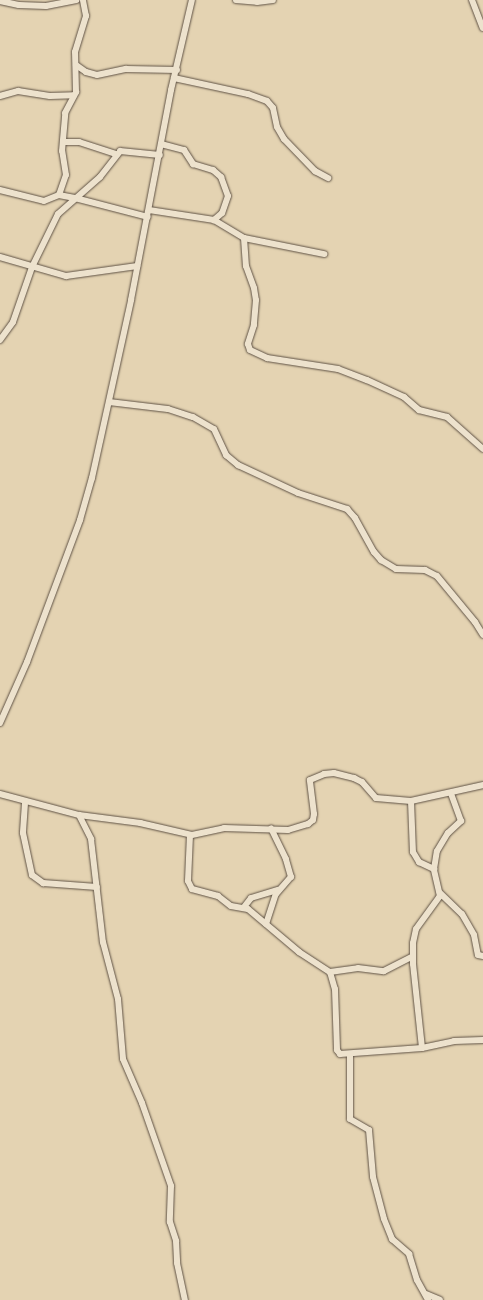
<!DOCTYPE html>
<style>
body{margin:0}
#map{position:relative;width:483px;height:1300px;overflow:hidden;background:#e4d3b2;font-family:"IM FELL DW Pica",serif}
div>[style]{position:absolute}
.roads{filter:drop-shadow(0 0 1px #5f5245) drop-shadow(0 0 1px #5f5245)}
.minor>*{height:6px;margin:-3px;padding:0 3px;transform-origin:3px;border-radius:3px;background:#ede2cd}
span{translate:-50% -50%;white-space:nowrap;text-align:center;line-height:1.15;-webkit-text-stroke:4px #ede2cd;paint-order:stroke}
</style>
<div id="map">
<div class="roads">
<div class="minor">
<div style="left:236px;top:0;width:21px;rotate:5deg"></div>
<div style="left:257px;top:2px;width:16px;rotate:-7deg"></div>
<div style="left:472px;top:0;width:30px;rotate:69deg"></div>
<div style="left:0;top:1px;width:19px;rotate:12deg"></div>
<div style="left:19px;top:5px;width:27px;rotate:2deg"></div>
<div style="left:46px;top:6px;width:31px;rotate:-11deg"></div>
<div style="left:76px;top:65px;width:12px;rotate:35deg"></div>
<div style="left:86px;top:72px;width:11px;rotate:15deg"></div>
<div style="left:97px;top:75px;width:30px;rotate:-12deg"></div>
<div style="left:126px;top:69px;width:51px;rotate:1.1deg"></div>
<div style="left:174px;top:78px;width:76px;rotate:12.2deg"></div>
<div style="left:248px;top:94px;width:20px;rotate:20deg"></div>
<div style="left:267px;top:101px;width:9px;rotate:49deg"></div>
<div style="left:273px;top:108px;width:19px;rotate:78deg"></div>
<div style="left:277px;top:127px;width:14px;rotate:60deg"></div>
<div style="left:284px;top:139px;width:45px;rotate:45.9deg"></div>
<div style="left:315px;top:171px;width:15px;rotate:28deg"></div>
<div style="left:0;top:96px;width:19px;rotate:-16deg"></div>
<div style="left:18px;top:91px;width:32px;rotate:9deg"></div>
<div style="left:50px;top:96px;width:24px;rotate:-2deg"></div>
<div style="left:63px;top:142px;width:16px"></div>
<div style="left:79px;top:142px;width:40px;rotate:18deg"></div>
<div style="left:161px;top:144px;width:24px;rotate:15deg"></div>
<div style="left:184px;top:150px;width:17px;rotate:57deg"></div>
<div style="left:193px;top:164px;width:21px;rotate:17deg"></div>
<div style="left:213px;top:170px;width:11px;rotate:41deg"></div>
<div style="left:221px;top:177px;width:20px;rotate:70deg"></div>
<div style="left:228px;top:196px;width:18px;rotate:109deg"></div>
<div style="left:222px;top:213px;width:11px;rotate:139deg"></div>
<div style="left:0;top:190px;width:45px;rotate:14deg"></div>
<div style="left:44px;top:201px;width:16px;rotate:-22deg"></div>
<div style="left:59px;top:195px;width:16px;rotate:11deg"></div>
<div style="left:75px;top:198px;width:75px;rotate:14.6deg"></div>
<div style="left:59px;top:195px;width:21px;rotate:-71deg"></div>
<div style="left:66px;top:175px;width:24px;rotate:-99deg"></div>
<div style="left:62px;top:151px;width:38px;rotate:-85deg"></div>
<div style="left:65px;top:113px;width:24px;rotate:-62deg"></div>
<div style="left:76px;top:92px;width:40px;rotate:-91.4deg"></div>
<div style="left:75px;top:52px;width:38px;rotate:-73deg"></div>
<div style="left:86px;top:16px;width:16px;rotate:-101deg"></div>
<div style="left:149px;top:210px;width:66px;rotate:8.7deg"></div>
<div style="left:214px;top:220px;width:35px;rotate:31deg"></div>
<div style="left:244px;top:238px;width:28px;rotate:86deg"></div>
<div style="left:246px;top:266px;width:23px;rotate:70deg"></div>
<div style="left:254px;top:288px;width:12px;rotate:81deg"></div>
<div style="left:256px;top:300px;width:25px;rotate:95deg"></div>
<div style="left:254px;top:325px;width:20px;rotate:108deg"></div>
<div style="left:248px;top:344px;width:6px;rotate:72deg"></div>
<div style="left:250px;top:350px;width:19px;rotate:25deg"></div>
<div style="left:267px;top:358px;width:72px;rotate:8.8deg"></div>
<div style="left:338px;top:369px;width:31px;rotate:21deg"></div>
<div style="left:367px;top:380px;width:41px;rotate:24.7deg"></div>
<div style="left:404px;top:397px;width:20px;rotate:41deg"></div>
<div style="left:419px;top:410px;width:29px;rotate:14deg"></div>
<div style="left:447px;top:417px;width:48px;rotate:41.6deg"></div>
<div style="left:244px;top:238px;width:82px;rotate:11.3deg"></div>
<div style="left:0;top:257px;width:69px;rotate:16.1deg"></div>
<div style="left:66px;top:276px;width:72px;rotate:-8deg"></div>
<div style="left:0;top:340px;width:22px;rotate:-54deg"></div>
<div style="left:13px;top:322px;width:58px;rotate:-70.9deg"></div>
<div style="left:32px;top:267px;width:59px;rotate:-63.9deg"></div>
<div style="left:58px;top:214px;width:56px;rotate:-41.4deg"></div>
<div style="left:100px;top:177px;width:33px;rotate:-52deg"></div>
<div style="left:120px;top:151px;width:40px;rotate:5.7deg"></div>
<div style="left:109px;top:402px;width:59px;rotate:6.8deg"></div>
<div style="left:168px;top:409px;width:26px;rotate:18deg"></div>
<div style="left:193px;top:417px;width:24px;rotate:30deg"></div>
<div style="left:214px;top:429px;width:29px;rotate:65deg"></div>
<div style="left:226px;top:455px;width:16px;rotate:40deg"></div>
<div style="left:238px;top:465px;width:66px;rotate:25deg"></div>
<div style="left:298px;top:493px;width:52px;rotate:18.1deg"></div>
<div style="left:347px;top:509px;width:12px;rotate:48deg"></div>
<div style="left:355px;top:518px;width:39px;rotate:61deg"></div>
<div style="left:374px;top:552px;width:11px;rotate:49deg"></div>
<div style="left:381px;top:560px;width:17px;rotate:31deg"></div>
<div style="left:396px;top:569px;width:29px;rotate:2deg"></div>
<div style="left:425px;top:570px;width:13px;rotate:27deg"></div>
<div style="left:437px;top:576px;width:60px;rotate:50.4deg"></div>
<div style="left:475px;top:622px;width:15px;rotate:58deg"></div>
<div style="left:0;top:723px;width:67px;rotate:-66.1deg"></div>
<div style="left:27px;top:662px;width:152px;rotate:-69.5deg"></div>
<div style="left:80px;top:520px;width:44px;rotate:-74.1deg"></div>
<div style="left:92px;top:478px;width:182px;rotate:-77.6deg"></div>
<div style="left:131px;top:300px;width:214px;rotate:-79.2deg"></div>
<div style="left:171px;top:90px;width:92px;rotate:-76.9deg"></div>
<div style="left:0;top:794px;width:82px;rotate:14.9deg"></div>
<div style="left:79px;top:815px;width:62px;rotate:7.5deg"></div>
<div style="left:140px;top:823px;width:53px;rotate:13deg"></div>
<div style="left:192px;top:835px;width:33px;rotate:-12deg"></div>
<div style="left:224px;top:828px;width:64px;rotate:1.8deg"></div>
<div style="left:288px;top:830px;width:21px;rotate:-17deg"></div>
<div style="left:308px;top:824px;width:6px;rotate:-39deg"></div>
<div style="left:313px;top:820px;width:6px;rotate:-81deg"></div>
<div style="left:314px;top:814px;width:34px;rotate:-97deg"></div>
<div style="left:310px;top:780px;width:15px;rotate:-23deg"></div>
<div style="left:324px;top:774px;width:10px;rotate:-6deg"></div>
<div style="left:334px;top:773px;width:21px;rotate:14deg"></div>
<div style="left:354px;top:778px;width:9px;rotate:27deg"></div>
<div style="left:362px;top:782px;width:21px;rotate:49deg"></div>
<div style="left:376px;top:798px;width:35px;rotate:5deg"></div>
<div style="left:411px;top:801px;width:74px;rotate:-12.5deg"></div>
<div style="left:411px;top:801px;width:51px;rotate:87.8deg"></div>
<div style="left:413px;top:852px;width:12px;rotate:59deg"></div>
<div style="left:419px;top:862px;width:17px;rotate:25deg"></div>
<div style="left:25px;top:803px;width:30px;rotate:94deg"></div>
<div style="left:23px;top:833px;width:43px;rotate:77.9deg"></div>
<div style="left:32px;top:875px;width:14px;rotate:36deg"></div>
<div style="left:43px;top:883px;width:54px;rotate:4.2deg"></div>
<div style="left:79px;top:815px;width:27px;rotate:63deg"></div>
<div style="left:91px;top:839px;width:104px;rotate:83.4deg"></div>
<div style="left:103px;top:942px;width:59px;rotate:75.3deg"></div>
<div style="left:118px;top:999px;width:60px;rotate:85.2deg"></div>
<div style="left:123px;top:1059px;width:48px;rotate:66.6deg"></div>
<div style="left:142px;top:1103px;width:88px;rotate:70.7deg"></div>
<div style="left:171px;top:1186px;width:36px;rotate:92deg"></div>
<div style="left:170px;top:1222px;width:20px;rotate:72deg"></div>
<div style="left:176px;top:1241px;width:22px;rotate:87deg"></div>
<div style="left:177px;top:1263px;width:38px;rotate:78deg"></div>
<div style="left:190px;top:835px;width:46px;rotate:92.5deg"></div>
<div style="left:188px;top:881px;width:9px;rotate:63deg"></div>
<div style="left:192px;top:889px;width:27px;rotate:15deg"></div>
<div style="left:218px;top:896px;width:16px;rotate:38deg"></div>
<div style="left:231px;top:906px;width:17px;rotate:10deg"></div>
<div style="left:248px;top:909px;width:67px;rotate:40.1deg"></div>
<div style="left:299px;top:952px;width:37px;rotate:33deg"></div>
<div style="left:330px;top:972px;width:18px;rotate:74deg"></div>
<div style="left:335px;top:989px;width:61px;rotate:88.1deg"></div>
<div style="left:337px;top:1050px;width:5px;rotate:53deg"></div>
<div style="left:340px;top:1054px;width:82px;rotate:-4.2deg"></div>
<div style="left:422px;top:1048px;width:33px;rotate:-12deg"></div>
<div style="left:454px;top:1041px;width:29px;rotate:-2deg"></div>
<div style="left:440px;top:893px;width:30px;rotate:44deg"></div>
<div style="left:462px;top:914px;width:24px;rotate:60deg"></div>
<div style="left:474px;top:935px;width:20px;rotate:79deg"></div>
<div style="left:478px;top:955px;width:5px;rotate:11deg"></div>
<div style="left:244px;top:907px;width:11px;rotate:-52deg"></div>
<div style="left:251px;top:898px;width:28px;rotate:-17deg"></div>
<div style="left:266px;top:924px;width:32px;rotate:-72deg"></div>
<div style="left:276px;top:894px;width:23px;rotate:-49deg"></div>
<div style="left:291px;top:877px;width:19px;rotate:-106deg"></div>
<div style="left:286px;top:859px;width:34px;rotate:-116deg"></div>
<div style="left:330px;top:972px;width:28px;rotate:-8deg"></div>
<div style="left:358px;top:968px;width:26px;rotate:7deg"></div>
<div style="left:384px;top:971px;width:31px;rotate:-27deg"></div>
<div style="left:422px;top:1048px;width:84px;rotate:-96.1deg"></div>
<div style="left:413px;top:964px;width:21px;rotate:-90deg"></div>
<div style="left:413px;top:943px;width:14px;rotate:-78deg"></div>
<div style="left:416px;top:929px;width:41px;rotate:-54deg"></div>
<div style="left:440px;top:896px;width:28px;rotate:-103deg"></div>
<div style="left:434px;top:869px;width:18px;rotate:-81deg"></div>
<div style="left:437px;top:851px;width:21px;rotate:-59deg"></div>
<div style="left:448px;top:833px;width:18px;rotate:-43deg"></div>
<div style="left:461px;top:821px;width:29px;rotate:-110deg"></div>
<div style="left:350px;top:1054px;width:65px;rotate:90deg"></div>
<div style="left:350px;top:1119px;width:22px;rotate:30deg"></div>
<div style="left:369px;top:1130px;width:47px;rotate:85.1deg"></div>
<div style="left:373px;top:1177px;width:43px;rotate:75.3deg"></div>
<div style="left:384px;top:1219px;width:22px;rotate:68deg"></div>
<div style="left:392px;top:1239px;width:23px;rotate:41deg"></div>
<div style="left:409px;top:1254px;width:27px;rotate:73deg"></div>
<div style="left:417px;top:1280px;width:23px;rotate:61deg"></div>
<div style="left:426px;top:1294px;width:15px;rotate:23deg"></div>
</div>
</div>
</div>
